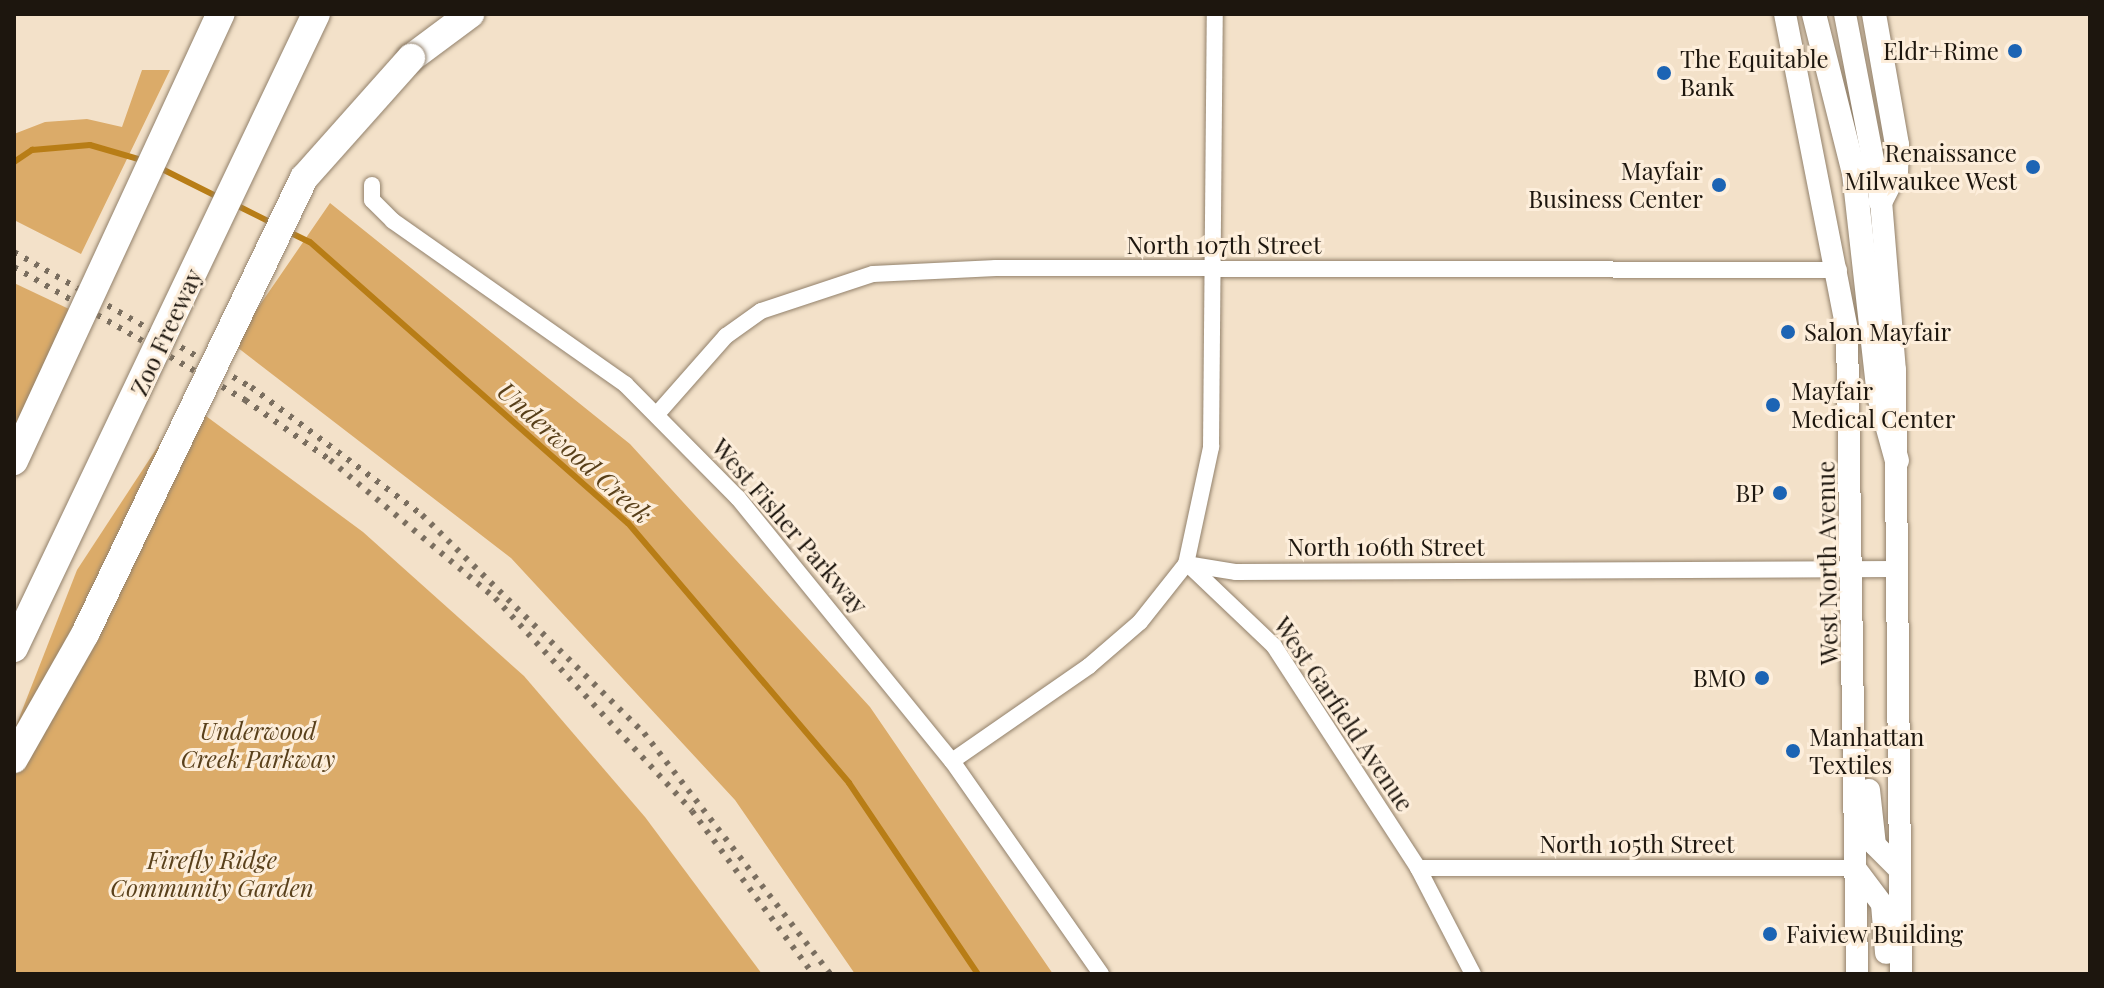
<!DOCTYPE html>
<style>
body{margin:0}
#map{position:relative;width:2104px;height:988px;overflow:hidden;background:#f3e1c9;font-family:"Playfair Display",serif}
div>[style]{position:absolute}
.green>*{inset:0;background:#dbab69}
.stream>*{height:6px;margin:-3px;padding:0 3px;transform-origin:3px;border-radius:3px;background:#b87d16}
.roads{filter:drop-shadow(0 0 2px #92816b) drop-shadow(0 0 2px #92816b)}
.street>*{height:16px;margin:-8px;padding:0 8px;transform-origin:8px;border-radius:8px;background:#fff}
.secondary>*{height:22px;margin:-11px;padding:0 11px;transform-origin:11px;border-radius:11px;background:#fff}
.primary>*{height:24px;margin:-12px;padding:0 12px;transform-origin:12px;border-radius:12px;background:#fff}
.highway>*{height:28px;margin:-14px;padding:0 14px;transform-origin:14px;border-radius:14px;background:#fff}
.rail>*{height:6px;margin-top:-3px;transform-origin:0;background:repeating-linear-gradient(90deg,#7a6e5f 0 4px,transparent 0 12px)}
.bridges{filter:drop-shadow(0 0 2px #92816b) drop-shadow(0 0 2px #92816b)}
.highway-bridge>*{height:28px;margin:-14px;padding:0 14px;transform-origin:14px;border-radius:14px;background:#fff}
.dots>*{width:22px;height:22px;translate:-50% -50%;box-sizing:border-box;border:4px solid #fdeedb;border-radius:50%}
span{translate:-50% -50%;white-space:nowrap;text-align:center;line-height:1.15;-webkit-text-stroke:6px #fdeedb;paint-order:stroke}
.poi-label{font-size:24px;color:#1d160e}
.right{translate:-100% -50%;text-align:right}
.left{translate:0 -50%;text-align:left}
.street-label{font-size:24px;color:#1d160e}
.park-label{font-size:24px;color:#59401b;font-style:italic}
.water-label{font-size:26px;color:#583f19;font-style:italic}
.frame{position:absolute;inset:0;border:16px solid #1d160e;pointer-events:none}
</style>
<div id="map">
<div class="green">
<div style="clip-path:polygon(142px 70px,170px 70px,81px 254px,14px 220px,14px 134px,45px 122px,87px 119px,122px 127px)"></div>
<div style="clip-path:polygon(330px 203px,630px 444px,870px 707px,1053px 974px,855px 974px,735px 800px,511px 558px,233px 344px)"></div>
<div style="clip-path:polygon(14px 283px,69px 309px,14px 433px)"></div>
<div style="clip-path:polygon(187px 402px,363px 532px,524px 676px,645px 817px,762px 974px,14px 974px,14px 731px,77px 570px)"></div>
</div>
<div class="stream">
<div style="left:14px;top:162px;width:22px;rotate:-34deg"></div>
<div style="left:32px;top:150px;width:58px;rotate:-4.9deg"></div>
<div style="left:90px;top:145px;width:57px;rotate:16.2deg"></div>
<div style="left:158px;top:167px;width:69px;rotate:26.6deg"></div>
<div style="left:234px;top:204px;width:45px;rotate:26.6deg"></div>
<div style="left:287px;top:231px;width:25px;rotate:26deg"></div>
<div style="left:310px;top:242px;width:424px;rotate:41.5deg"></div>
<div style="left:628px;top:523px;width:341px;rotate:49.6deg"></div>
<div style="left:849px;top:783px;width:230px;rotate:56deg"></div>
</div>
<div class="roads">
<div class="street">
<div style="left:372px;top:185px;width:15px;rotate:90deg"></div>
<div style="left:372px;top:200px;width:30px;rotate:45deg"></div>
<div style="left:393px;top:221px;width:284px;rotate:35.1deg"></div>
<div style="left:625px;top:384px;width:161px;rotate:45.3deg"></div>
<div style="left:738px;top:498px;width:339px;rotate:50.9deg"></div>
<div style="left:952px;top:761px;width:260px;rotate:55deg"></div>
<div style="left:658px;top:413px;width:103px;rotate:-48.6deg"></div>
<div style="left:726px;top:336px;width:43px;rotate:-35.5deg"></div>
<div style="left:761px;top:311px;width:118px;rotate:-18.3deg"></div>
<div style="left:873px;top:274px;width:123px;rotate:-2.8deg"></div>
<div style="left:996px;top:268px;width:843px;rotate:0.14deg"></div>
<div style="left:1186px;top:564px;width:51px;rotate:9.1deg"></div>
<div style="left:1236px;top:572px;width:660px;rotate:-0.26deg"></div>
<div style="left:1191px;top:567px;width:115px;rotate:43.6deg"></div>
<div style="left:1274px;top:646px;width:265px;rotate:57deg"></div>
<div style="left:1418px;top:868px;width:119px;rotate:62.6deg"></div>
<div style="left:952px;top:761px;width:167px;rotate:-34.7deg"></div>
<div style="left:1089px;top:666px;width:67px;rotate:-40.8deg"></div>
<div style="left:1140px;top:622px;width:74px;rotate:-51.6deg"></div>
<div style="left:1186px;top:564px;width:120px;rotate:-77.9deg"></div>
<div style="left:1211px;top:447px;width:433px;rotate:-89.5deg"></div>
<div style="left:1418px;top:868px;width:437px"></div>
</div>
<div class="secondary">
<div style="left:1785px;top:14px;width:322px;rotate:78.9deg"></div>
<div style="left:1847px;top:330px;width:644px;rotate:89.11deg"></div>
<div style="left:1845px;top:14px;width:190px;rotate:79.1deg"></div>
<div style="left:1881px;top:201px;width:170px;rotate:85.3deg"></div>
<div style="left:1895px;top:370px;width:604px;rotate:89.43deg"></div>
<div style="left:1869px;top:790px;width:55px;rotate:83.8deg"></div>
<div style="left:1875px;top:845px;width:35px;rotate:45deg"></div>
<div style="left:1855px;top:868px;width:45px;rotate:53.1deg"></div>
<div style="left:1882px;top:904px;width:49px;rotate:85.3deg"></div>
</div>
<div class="primary">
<div style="left:1814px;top:14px;width:164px;rotate:75.9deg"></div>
<div style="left:1854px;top:173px;width:224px;rotate:83.6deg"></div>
<div style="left:1879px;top:396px;width:67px;rotate:74.5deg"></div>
<div style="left:1874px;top:14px;width:133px;rotate:80deg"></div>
<div style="left:1897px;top:145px;width:26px;rotate:92deg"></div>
<div style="left:1896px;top:171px;width:34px;rotate:117deg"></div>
</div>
<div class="highway">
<div style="left:411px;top:58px;width:74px;rotate:-36.7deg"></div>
</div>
</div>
<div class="rail">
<div style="left:14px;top:252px;width:273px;rotate:29.7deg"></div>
<div style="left:251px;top:387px;width:214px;rotate:36.8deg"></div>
<div style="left:422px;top:515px;width:311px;rotate:44.5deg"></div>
<div style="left:644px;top:733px;width:304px;rotate:52.3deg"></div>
<div style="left:14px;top:267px;width:267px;rotate:29.9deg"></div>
<div style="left:245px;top:400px;width:104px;rotate:35.2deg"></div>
<div style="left:330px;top:460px;width:215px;rotate:39.9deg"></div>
<div style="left:495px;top:598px;width:290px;rotate:47.2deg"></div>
<div style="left:692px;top:811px;width:203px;rotate:53.4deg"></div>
</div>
<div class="bridges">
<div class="highway-bridge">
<div style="left:14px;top:461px;width:493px;rotate:-65.2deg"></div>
<div style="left:14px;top:648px;width:702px;rotate:-64.53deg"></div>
<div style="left:14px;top:759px;width:144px;rotate:-60.4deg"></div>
<div style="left:85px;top:634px;width:506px;rotate:-64.35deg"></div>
<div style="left:304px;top:178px;width:161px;rotate:-48.3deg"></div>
</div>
</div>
<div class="dots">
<div style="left:2015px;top:51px;background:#1c64b4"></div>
<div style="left:1664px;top:73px;background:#1c64b4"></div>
<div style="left:2033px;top:167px;background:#1c64b4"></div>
<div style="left:1719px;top:185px;background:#1c64b4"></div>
<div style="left:1788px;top:332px;background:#1c64b4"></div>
<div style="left:1773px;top:405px;background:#1c64b4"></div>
<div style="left:1780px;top:493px;background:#1c64b4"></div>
<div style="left:1762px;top:678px;background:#1c64b4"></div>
<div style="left:1793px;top:751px;background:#1c64b4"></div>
<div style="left:1770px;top:934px;background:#1c64b4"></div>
</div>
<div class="poi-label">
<span class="right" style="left:1999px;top:51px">Eldr+Rime</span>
<span class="left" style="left:1680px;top:73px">The Equitable<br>Bank</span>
<span class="right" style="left:2017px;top:167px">Renaissance<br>Milwaukee West</span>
<span class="right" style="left:1703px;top:185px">Mayfair<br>Business Center</span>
<span class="left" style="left:1804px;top:332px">Salon Mayfair</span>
<span class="left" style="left:1791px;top:405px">Mayfair<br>Medical Center</span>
<span class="right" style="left:1764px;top:493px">BP</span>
<span class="right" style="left:1746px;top:678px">BMO</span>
<span class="left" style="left:1809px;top:751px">Manhattan<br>Textiles</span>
<span class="left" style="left:1786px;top:934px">Faiview Building</span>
</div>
<div class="street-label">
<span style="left:1224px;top:245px">North 107th Street</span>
<span style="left:166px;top:332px;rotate:-65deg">Zoo Freeway</span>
<span style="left:790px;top:526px;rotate:49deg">West Fisher Parkway</span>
<span style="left:1386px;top:547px">North 106th Street</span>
<span style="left:1827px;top:563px;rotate:-91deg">West North Avenue</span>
<span style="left:1344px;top:714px;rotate:56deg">West Garfield Avenue</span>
<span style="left:1637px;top:844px">North 105th Street</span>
</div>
<div class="park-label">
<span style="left:258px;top:745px">Underwood<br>Creek Parkway</span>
<span style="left:212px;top:874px">Firefly Ridge<br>Community Garden</span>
</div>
<div class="water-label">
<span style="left:575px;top:452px;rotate:42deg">Underwood Creek</span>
</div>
<div class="frame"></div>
</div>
